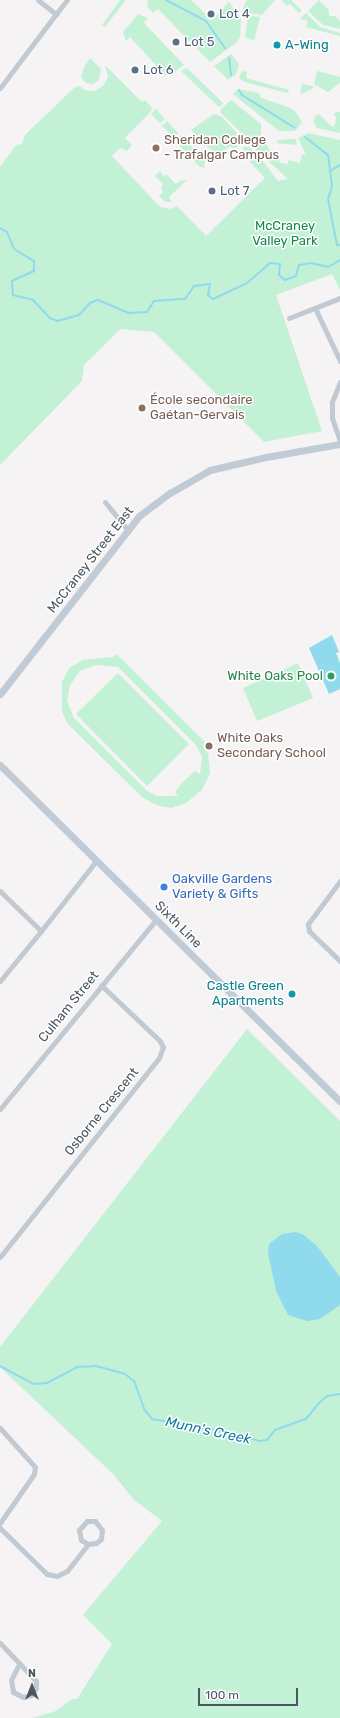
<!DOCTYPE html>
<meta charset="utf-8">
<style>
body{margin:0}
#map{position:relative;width:340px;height:1718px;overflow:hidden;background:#f5f3f3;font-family:Rubik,sans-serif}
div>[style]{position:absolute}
.green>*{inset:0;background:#c3f1d5}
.water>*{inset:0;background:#90daee}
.stream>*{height:2px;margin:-1px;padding:0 1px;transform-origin:1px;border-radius:1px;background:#90daee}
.street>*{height:5px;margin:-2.5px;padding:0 2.5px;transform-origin:2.5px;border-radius:2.5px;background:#c1cad2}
.secondary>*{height:7px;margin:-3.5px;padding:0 3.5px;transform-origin:3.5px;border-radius:3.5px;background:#c1cbd6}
.dots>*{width:11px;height:11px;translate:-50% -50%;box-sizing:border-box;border:2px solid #fff;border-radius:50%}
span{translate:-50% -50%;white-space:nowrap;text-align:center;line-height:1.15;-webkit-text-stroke:3px #fff;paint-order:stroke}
.service-label{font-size:13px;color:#4e5e75}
.left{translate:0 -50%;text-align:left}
.culture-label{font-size:13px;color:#0d838f}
.right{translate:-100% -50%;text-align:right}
.education-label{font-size:13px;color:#785e54}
.park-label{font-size:13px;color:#17864f}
.street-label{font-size:13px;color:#4a5661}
.leisure-label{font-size:13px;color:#27864d}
.shop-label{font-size:13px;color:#366cbe}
.water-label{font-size:14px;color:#0c7c9b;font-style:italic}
.north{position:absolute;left:12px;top:1666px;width:40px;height:40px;-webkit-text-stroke:3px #fff;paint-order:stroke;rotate:0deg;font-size:11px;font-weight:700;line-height:16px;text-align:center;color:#4a5661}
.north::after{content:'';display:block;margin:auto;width:14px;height:18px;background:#4a5661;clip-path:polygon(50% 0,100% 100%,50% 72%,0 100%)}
.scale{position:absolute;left:198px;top:1688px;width:100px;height:18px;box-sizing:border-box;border:2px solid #4a5661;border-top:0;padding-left:5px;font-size:12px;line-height:14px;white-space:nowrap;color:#4a5661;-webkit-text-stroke:3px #fff;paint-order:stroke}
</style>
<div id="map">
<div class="green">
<div style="clip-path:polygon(120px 0,126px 0,105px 27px,102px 25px)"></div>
<div style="clip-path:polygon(148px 0,191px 0,212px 20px,229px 2px,241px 19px,240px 37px,237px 42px,210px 62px,158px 9px,153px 13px,147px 6px)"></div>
<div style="clip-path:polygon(247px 0,275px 0,262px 15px,245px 12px,243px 8px)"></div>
<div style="clip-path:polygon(281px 0,291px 0,302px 11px,299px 13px,290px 4px,287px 6px)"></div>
<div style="clip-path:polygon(319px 0,329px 10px,329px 16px,335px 16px,340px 21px,340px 29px,323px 25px,308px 11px)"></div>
<div style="clip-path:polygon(306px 13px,320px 27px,340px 33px,340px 36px,306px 27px,308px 21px,300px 19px)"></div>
<div style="clip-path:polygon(138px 14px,148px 18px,144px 23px,184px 65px,172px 74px,165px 75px,130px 37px,126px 41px,123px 32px)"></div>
<div style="clip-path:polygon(252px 16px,260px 17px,254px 41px,245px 37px,248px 17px)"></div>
<div style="clip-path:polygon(231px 54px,239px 64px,236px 74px,228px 80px,214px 66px)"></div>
<div style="clip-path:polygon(90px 58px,101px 69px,99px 80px,93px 84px,86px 83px,81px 77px,84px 67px)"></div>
<div style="clip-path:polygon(105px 65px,142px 102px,145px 100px,153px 109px,125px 138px,132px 145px,127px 151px,120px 148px,112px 156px,160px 207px,171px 209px,177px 206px,206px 236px,265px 178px,250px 162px,242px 147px,248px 147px,259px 156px,278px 181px,288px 179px,251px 145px,254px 143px,265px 141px,269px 150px,273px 151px,272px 157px,280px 159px,279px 163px,288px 164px,288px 160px,300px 163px,302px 154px,306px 155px,298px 138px,308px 133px,340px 140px,340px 290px,332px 274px,276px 295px,322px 431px,264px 442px,154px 332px,120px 329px,84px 365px,82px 381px,0 465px,0 167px,16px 145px,22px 144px,25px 135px,75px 87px,80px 86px,85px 90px,94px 91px,103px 86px,108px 77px)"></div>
<div style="clip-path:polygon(187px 68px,223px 103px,223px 104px,219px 107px,181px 71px)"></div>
<div style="clip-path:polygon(242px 71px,247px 72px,246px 78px,289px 90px,288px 93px,244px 82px,239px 78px)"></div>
<div style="clip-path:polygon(317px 71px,340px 77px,340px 83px,328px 92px,314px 84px)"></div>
<div style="clip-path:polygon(302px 84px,313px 86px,313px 88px,300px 95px)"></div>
<div style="clip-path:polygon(238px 89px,259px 93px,261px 98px,288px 107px,295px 111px,302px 122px,295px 131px,279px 131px,233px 94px)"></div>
<div style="clip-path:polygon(231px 100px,261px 124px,261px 138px,250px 141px,221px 113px,221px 109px)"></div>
<div style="clip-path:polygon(156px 109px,165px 119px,160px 123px,151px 114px)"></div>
<div style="clip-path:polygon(336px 112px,340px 112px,340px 133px,317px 128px,314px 122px,315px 116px,319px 114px,332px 127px,335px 125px,336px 117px,334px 115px)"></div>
<div style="clip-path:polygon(214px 114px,221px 116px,236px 132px,238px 145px,236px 148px,229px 147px,219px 154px,214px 153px,191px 130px)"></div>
<div style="clip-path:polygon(167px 121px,178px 133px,174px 138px,162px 126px)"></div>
<div style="clip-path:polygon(296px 139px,297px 145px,277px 143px,278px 140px)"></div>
<div style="clip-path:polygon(183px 141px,187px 142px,205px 161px,204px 168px,200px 167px,179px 145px)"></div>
<div style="clip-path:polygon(160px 171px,164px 176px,166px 174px,176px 184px,181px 180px,182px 181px,188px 179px,169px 197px,172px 202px,165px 202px,159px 196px,163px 193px,161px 187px,163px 184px,155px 176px)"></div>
<div style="clip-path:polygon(evenodd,117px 654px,212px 749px,208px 753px,210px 773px,202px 790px,186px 803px,171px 808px,156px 805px,142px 797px,68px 724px,62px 712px,62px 682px,69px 668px,83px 660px,113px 657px,117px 654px,96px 665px,118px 667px,196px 745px,202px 757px,200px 774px,195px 771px,182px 783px,175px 792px,178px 796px,157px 796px,147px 791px,74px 718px,67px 701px,70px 685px,80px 671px,96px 665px)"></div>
<div style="clip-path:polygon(298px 663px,313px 698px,257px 721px,243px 688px)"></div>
<div style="clip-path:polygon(118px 673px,189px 744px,147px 786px,76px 714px)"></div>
<div style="clip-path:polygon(247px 1029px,340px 1121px,340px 1718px,32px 1718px,56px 1711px,72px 1699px,77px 1699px,112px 1644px,83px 1615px,162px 1521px,133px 1499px,114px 1475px,0 1367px,0 1347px)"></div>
</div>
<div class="water">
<div style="clip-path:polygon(332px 635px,339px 652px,336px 653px,340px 663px,340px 689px,329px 694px,309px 648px)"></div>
<div style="clip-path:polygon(296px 1232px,304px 1235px,317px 1246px,340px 1277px,340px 1305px,320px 1319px,307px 1321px,288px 1315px,276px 1291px,268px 1253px,269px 1244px,282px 1234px)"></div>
</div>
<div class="stream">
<div style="left:166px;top:0;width:45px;rotate:27.7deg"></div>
<div style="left:206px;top:21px;width:33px;rotate:55deg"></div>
<div style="left:229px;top:58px;width:17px;rotate:83deg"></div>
<div style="left:239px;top:90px;width:6px;rotate:59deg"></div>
<div style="left:242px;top:95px;width:62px;rotate:31.9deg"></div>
<div style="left:305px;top:137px;width:29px;rotate:38deg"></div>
<div style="left:328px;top:155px;width:15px;rotate:82deg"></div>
<div style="left:340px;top:165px;width:12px;rotate:149deg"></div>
<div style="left:330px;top:171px;width:15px;rotate:82deg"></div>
<div style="left:332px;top:186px;width:14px;rotate:107deg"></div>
<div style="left:328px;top:199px;width:47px;rotate:78.9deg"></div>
<div style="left:337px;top:245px;width:3px"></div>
<div style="left:0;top:228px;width:8px;rotate:30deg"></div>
<div style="left:7px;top:232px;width:18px;rotate:68deg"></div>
<div style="left:14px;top:249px;width:23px;rotate:31deg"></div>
<div style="left:34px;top:261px;width:10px;rotate:90deg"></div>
<div style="left:34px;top:271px;width:24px;rotate:156deg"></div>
<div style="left:12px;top:281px;width:14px;rotate:86deg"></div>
<div style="left:13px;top:295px;width:21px;rotate:14deg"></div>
<div style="left:33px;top:300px;width:25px;rotate:47deg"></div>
<div style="left:50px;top:318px;width:8px;rotate:23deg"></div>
<div style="left:57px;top:321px;width:23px;rotate:-15deg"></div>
<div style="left:79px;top:315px;width:16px;rotate:-47deg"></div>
<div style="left:90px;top:303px;width:9px;rotate:-21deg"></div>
<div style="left:98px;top:300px;width:34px;rotate:23deg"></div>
<div style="left:129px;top:313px;width:18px;rotate:-3deg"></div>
<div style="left:147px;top:312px;width:13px;rotate:-58deg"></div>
<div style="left:154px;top:301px;width:31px;rotate:-4deg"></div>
<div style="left:185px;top:299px;width:16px;rotate:-55deg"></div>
<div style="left:194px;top:286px;width:16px;rotate:-7deg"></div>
<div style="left:210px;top:284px;width:11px;rotate:100deg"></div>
<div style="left:208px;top:295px;width:6px;rotate:39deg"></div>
<div style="left:213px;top:299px;width:38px;rotate:-25deg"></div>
<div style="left:247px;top:283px;width:30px;rotate:-41deg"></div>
<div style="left:270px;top:263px;width:10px;rotate:6deg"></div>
<div style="left:280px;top:264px;width:11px;rotate:95deg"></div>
<div style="left:279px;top:275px;width:8px;rotate:40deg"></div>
<div style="left:285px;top:280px;width:12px;rotate:-20deg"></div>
<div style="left:296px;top:276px;width:11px;rotate:-75deg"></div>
<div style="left:299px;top:265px;width:12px;rotate:-9deg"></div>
<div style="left:311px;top:263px;width:17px;rotate:13deg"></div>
<div style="left:328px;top:267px;width:14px;rotate:-30deg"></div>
<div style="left:0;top:1366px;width:38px;rotate:28deg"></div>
<div style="left:34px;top:1384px;width:13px;rotate:-4deg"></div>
<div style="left:47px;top:1383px;width:34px;rotate:-28deg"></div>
<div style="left:77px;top:1367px;width:19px;rotate:-3deg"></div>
<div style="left:96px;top:1366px;width:30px;rotate:15deg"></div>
<div style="left:125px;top:1374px;width:11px;rotate:38deg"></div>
<div style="left:134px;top:1381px;width:30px;rotate:70deg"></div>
<div style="left:144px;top:1409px;width:13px;rotate:51deg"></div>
<div style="left:152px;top:1419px;width:65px;rotate:9.8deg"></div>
<div style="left:216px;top:1430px;width:45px;rotate:14deg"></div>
<div style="left:260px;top:1441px;width:7px;rotate:-8deg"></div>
<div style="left:267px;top:1440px;width:13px;rotate:-51deg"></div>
<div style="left:275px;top:1430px;width:33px;rotate:-20deg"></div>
<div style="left:306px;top:1419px;width:21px;rotate:-51deg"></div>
<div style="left:319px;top:1403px;width:11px;rotate:-41deg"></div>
<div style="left:327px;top:1396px;width:13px;rotate:-9deg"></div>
</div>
<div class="street">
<div style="left:38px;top:0;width:23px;rotate:38deg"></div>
<div style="left:56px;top:14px;width:18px;rotate:-52deg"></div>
<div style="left:0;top:88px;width:93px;rotate:-52.9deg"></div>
<div style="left:315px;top:308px;width:59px;rotate:64.7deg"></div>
<div style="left:289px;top:318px;width:55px;rotate:-21.4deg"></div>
<div style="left:340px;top:382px;width:22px;rotate:112deg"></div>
<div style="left:332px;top:402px;width:16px;rotate:90deg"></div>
<div style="left:332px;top:418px;width:24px;rotate:71deg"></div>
<div style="left:105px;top:502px;width:36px;rotate:51deg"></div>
<div style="left:340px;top:881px;width:54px;rotate:126.7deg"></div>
<div style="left:308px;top:924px;width:7px;rotate:82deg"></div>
<div style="left:309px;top:931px;width:43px;rotate:44.1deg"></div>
<div style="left:0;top:891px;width:57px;rotate:44.3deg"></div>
<div style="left:41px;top:931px;width:89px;rotate:-51.8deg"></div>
<div style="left:0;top:981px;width:65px;rotate:-50.6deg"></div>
<div style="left:0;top:1109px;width:245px;rotate:-50.5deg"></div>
<div style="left:0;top:1257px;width:255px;rotate:-51.4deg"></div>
<div style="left:159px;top:1058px;width:12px;rotate:-70deg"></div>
<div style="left:163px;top:1047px;width:7px;rotate:-117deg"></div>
<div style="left:160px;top:1041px;width:81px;rotate:-136.5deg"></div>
<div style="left:0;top:1428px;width:52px;rotate:48.1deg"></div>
<div style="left:35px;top:1467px;width:7px;rotate:98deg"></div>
<div style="left:34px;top:1474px;width:60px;rotate:124.8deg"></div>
<div style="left:0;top:1528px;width:66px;rotate:44.4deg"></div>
<div style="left:47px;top:1574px;width:10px;rotate:11deg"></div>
<div style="left:57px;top:1576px;width:11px;rotate:-27deg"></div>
<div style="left:67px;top:1571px;width:34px;rotate:-52deg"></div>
<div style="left:88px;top:1544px;width:8px;rotate:-7deg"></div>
<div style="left:96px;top:1543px;width:6px;rotate:-39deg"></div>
<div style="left:101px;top:1539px;width:9px;rotate:-84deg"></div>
<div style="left:102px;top:1530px;width:11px;rotate:-128deg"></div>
<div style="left:95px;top:1521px;width:8px;rotate:180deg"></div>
<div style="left:87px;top:1521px;width:12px;rotate:132deg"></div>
<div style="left:79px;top:1530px;width:10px;rotate:79deg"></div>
<div style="left:81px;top:1540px;width:8px;rotate:30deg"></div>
<div style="left:0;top:1643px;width:52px;rotate:46.5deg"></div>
<div style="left:36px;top:1681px;width:7px;rotate:90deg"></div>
<div style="left:36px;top:1688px;width:9px;rotate:126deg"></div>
<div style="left:31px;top:1695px;width:8px;rotate:166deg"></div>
<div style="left:23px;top:1697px;width:11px;rotate:-153deg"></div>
<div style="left:13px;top:1692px;width:12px;rotate:-99deg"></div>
<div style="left:11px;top:1680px;width:18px;rotate:-63deg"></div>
</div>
<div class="secondary">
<div style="left:0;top:694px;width:226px;rotate:-52deg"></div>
<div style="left:139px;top:516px;width:39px;rotate:-37deg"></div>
<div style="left:170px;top:493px;width:46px;rotate:-29.9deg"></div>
<div style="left:210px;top:470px;width:57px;rotate:-13.1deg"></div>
<div style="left:266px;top:457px;width:75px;rotate:-10deg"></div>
<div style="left:0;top:765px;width:478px;rotate:44.7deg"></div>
</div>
<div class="dots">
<div style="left:211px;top:14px;background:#5c6f8a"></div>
<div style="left:176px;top:42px;background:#5c6f8a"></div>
<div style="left:277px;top:45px;background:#0f9aa8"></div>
<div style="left:135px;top:70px;background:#5c6f8a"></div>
<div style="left:156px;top:148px;background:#8d6e63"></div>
<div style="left:212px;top:191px;background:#5c6f8a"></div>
<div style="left:142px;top:408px;background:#8d6e63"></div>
<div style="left:331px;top:676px;background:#2e9e5b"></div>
<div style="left:209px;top:746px;background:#8d6e63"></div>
<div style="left:164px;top:887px;background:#3f7fe0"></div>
<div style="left:292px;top:994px;background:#0f9aa8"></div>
</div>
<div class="service-label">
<span class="left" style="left:219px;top:14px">Lot 4</span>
<span class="left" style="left:184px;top:42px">Lot 5</span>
<span class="left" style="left:143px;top:70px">Lot 6</span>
<span class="left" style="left:220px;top:191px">Lot 7</span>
</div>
<div class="culture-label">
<span class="left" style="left:285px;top:45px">A-Wing</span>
<span class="right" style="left:284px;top:994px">Castle Green<br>Apartments</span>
</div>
<div class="education-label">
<span class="left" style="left:164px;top:148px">Sheridan College<br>- Trafalgar Campus</span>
<span class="left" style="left:150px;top:408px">École secondaire<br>Gaétan-Gervais</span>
<span class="left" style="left:217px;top:746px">White Oaks<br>Secondary School</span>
</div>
<div class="park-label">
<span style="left:285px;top:234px">McCraney<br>Valley Park</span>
</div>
<div class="street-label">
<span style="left:91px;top:560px;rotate:-52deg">McCraney Street East</span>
<span style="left:178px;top:925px;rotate:45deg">Sixth Line</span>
<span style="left:69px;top:1007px;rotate:-51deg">Culham Street</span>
<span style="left:102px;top:1112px;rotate:-51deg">Osborne Crescent</span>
</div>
<div class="leisure-label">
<span class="right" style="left:323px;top:676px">White Oaks Pool</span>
</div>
<div class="shop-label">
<span class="left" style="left:172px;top:887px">Oakville Gardens<br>Variety &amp; Gifts</span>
</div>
<div class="water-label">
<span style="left:208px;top:1431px;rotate:12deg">Munn's Creek</span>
</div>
<div class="north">N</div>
<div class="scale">100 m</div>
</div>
